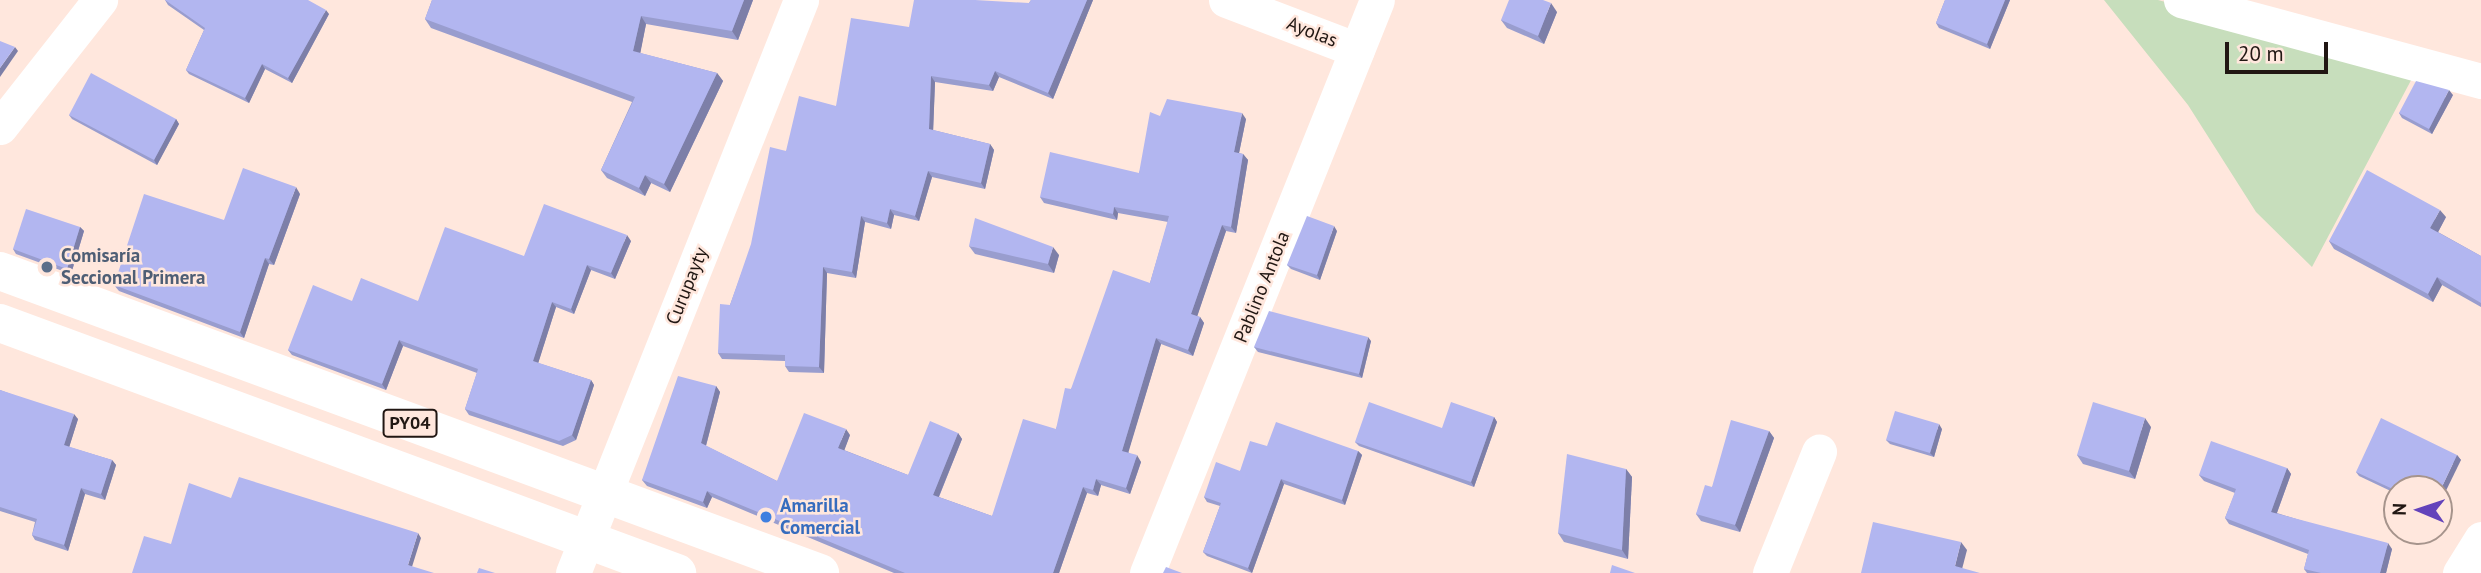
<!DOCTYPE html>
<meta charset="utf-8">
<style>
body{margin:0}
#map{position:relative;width:2481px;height:573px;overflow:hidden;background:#ffe7dd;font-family:"PT Sans",sans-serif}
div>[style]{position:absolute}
.green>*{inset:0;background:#c7debc}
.street>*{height:35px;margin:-17.5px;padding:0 17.5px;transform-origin:17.5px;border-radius:17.5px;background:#fff}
.primary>*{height:38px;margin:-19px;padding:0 19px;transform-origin:19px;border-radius:19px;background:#fff}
.wall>*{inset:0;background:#999dce}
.shaded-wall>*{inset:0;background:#7d7fa8}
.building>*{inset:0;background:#b2b6f0}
.dots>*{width:19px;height:19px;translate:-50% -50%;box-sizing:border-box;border:4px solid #ffe7dd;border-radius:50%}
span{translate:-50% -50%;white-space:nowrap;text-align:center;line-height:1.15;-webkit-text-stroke:5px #ffe7dd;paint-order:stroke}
.shield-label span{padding:2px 5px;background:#ffe7dd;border:2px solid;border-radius:5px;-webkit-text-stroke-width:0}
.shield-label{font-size:18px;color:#211713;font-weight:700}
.street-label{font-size:19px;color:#211713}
.service-label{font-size:19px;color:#4e5e75;font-weight:700}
.left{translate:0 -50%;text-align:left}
.shop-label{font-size:19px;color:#366cbe;font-weight:700}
.north{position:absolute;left:2383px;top:475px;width:70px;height:70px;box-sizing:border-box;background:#ffe7dd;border:2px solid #a6948c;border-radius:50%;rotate:272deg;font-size:19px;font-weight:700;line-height:28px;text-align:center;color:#211713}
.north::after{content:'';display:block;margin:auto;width:24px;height:32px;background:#6343bb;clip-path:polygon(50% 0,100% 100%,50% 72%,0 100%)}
.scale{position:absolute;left:2225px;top:42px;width:103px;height:32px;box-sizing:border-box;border:4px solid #211713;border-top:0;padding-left:9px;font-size:21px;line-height:24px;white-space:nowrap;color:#211713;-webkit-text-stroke:5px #ffe7dd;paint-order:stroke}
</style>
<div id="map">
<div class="green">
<div style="clip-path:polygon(2104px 0,2158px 0,2417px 69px,2312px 267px,2256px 212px,2188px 105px)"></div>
</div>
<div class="street">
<div style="left:1226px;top:0;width:140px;rotate:20.9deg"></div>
<div style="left:2181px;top:0;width:311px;rotate:15.1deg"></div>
<div style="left:0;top:127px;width:162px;rotate:-51.8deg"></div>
<div style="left:573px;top:573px;width:617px;rotate:-68.3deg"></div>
<div style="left:1147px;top:573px;width:617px;rotate:-68.13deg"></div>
<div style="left:1770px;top:573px;width:131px;rotate:-68deg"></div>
<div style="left:2460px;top:573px;width:40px;rotate:-58deg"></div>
</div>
<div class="primary">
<div style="left:0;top:271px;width:874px;rotate:20.22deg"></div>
<div style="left:0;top:323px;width:722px;rotate:20.27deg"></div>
</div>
<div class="wall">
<div style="clip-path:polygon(165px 0,329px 14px,292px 83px,265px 69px,249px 103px,189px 74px,186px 70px,204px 30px,168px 5px)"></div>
<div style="clip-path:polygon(432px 0,753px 0,738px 40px,646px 24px,640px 53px,717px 73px,723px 81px,670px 192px,651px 183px,645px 196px,607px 178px,601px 170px,632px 102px,431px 28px,425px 19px)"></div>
<div style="clip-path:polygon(1031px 0,1093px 0,1053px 99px,999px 77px,993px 91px,935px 82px,933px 130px,990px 144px,994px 150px,985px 189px,932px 177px,919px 221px,894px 215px,891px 229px,865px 222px,856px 278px,827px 273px,824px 373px,789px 372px,785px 366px,785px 361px,722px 359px,718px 353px,730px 305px,786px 151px,836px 106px,909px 27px,1029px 3px)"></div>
<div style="clip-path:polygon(1945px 0,2010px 0,1990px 49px,1939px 28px,1936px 23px)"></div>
<div style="clip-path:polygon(1557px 12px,1544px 44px,1507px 28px,1501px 20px)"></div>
<div style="clip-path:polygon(2453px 95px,2432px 134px,2402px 118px,2399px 113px)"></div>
<div style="clip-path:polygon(69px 115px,176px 119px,179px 124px,157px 165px,72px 119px)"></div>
<div style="clip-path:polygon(1160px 116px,1246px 119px,1239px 153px,1243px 154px,1248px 160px,1236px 233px,1226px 231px,1197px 316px,1200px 317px,1204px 323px,1193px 356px,1161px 344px,1128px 452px,1141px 462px,1130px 494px,1101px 485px,1098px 496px,1087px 493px,1059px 573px,894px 573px,712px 497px,707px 508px,647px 486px,642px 480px,716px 386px,720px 392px,706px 446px,777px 481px,850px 435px,844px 450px,908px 475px,958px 433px,962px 439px,939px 497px,992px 516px,1056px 429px,1071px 389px,1150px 283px,1168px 222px,1118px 213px,1117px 220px,1044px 203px,1040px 197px,1139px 173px)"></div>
<div style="clip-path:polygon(300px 194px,274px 265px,269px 264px,244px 338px,119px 291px,114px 285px,224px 220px)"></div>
<div style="clip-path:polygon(2446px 217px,2438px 232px,2481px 256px,2481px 307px,2442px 285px,2433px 302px,2334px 249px,2329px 241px)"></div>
<div style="clip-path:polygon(80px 227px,84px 231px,71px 274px,16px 254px,13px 249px)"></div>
<div style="clip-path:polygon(1337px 231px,1320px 280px,1291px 269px,1287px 265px)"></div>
<div style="clip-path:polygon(631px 241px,615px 279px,591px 270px,574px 314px,556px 307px,538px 363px,591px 380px,594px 385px,576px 440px,563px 446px,469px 415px,465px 409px,477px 373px,403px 346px,386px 390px,292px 355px,288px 350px,352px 301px,418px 301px,524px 256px)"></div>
<div style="clip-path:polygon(969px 246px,1059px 255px,1054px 273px,975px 254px)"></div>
<div style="clip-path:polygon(1371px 341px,1362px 378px,1258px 352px,1254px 347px)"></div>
<div style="clip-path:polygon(0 390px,78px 419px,69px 447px,112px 460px,116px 465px,105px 500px,85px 494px,68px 551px,35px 540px,32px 535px,35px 522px,0 511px)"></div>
<div style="clip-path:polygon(1494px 417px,1497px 422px,1474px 487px,1359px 446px,1355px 442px,1442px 428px)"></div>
<div style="clip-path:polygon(2151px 427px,2135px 479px,2083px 464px,2077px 455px)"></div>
<div style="clip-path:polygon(1942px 429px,1934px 457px,1890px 444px,1886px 440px)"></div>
<div style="clip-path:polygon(1769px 431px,1774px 438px,1740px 532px,1701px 521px,1696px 514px,1712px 487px)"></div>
<div style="clip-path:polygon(1267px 446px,1358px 451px,1362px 455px,1345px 505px,1284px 484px,1252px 573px,1207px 556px,1203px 552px,1220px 506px,1207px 502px,1204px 497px,1240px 471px)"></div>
<div style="clip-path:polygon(2457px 455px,2461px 460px,2397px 489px,2397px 494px,2359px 476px,2356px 472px)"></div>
<div style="clip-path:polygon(2287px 468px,2291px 474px,2277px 513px,2392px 549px,2386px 573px,2307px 573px,2304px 569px,2308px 554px,2229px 524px,2225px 518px,2235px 493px,2204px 481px,2199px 475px)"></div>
<div style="clip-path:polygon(1626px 469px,1632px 477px,1628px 559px,1564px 542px,1558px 533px)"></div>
</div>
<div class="shaded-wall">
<div style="clip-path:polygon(744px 0,753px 0,738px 40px,732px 31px)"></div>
<div style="clip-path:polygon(1087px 0,1093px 0,1053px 99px,1048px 93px)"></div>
<div style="clip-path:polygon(2005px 0,2010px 0,1990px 49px,1987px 44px)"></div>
<div style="clip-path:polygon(1551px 3px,1557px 12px,1544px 44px,1538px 36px)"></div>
<div style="clip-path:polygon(326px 10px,329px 14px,292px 83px,288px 78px)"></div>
<div style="clip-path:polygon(641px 16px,646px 24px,639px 60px,633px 51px)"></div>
<div style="clip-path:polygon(15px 47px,18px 51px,0 77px,0 68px)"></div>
<div style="clip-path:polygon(262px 64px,265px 69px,249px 103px,245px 98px)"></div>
<div style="clip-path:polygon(995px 71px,999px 77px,993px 91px,989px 85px)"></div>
<div style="clip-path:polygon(717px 73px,723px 81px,670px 192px,664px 184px)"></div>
<div style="clip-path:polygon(931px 76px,935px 82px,933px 135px,929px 129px)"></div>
<div style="clip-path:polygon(2449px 90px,2453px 95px,2432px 134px,2429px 129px)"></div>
<div style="clip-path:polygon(1242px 113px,1246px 119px,1238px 158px,1234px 152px)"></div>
<div style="clip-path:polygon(176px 119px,179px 124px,157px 165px,154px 160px)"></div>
<div style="clip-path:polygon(990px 144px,994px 150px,985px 189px,981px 183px)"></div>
<div style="clip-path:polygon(1243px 154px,1248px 160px,1236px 233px,1231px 227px)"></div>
<div style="clip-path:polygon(928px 171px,932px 177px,919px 221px,915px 216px)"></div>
<div style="clip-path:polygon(645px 175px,651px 183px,645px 196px,639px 188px)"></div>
<div style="clip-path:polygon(296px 187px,300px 194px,274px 265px,269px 259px)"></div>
<div style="clip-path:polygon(1114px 207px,1118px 213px,1117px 220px,1113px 214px)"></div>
<div style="clip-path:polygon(890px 209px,894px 215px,891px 229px,887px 223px)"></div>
<div style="clip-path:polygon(2440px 210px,2446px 217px,2436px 236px,2430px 228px)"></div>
<div style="clip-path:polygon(861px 216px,865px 222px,856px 278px,852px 272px)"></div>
<div style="clip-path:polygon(1222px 225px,1226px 231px,1196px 320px,1191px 314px)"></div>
<div style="clip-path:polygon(1334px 226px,1337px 231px,1320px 280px,1317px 275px)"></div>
<div style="clip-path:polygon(80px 227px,84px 231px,71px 274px,67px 269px)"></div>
<div style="clip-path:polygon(627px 235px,631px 241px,615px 279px,611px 273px)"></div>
<div style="clip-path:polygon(1053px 247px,1059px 255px,1054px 273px,1048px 264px)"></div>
<div style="clip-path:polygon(265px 258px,269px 264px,244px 338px,240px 332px)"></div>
<div style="clip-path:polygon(587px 265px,591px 270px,574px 314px,571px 309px)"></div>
<div style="clip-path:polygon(823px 267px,827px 273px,824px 373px,819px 367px)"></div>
<div style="clip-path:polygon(2437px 277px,2442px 285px,2433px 302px,2428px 294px)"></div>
<div style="clip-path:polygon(552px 302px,556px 307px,537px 367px,533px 361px)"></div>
<div style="clip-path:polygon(1200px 317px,1204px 323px,1193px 356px,1188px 350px)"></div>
<div style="clip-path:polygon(1368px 337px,1371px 341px,1362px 378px,1359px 374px)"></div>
<div style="clip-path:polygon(1156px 338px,1161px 344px,1127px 457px,1122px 451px)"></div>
<div style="clip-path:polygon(399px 340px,403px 346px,386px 390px,382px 384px)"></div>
<div style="clip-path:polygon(591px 380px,594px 385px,576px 440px,572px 435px)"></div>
<div style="clip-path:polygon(716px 386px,720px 392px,705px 449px,701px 443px)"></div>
<div style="clip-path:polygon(74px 414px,78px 419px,68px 451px,64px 445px)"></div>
<div style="clip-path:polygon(1494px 417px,1497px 422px,1474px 487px,1471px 482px)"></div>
<div style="clip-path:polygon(2145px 418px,2151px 427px,2135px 479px,2129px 471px)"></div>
<div style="clip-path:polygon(1939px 424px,1942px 429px,1934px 457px,1930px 453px)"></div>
<div style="clip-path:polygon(846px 429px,850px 435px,843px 454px,838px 448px)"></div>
<div style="clip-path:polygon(1769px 431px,1774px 438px,1740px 532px,1735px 525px)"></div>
<div style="clip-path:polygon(958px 433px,962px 439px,937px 501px,933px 495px)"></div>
<div style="clip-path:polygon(1358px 451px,1362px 455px,1345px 505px,1342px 500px)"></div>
<div style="clip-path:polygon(1137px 455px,1141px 462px,1130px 494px,1126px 488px)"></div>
<div style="clip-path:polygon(2457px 455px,2461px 460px,2439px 505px,2439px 493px)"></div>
<div style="clip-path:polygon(112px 460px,116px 465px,105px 500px,101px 494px)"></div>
<div style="clip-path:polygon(2287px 468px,2291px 474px,2275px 518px,2271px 512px)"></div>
<div style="clip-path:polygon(1626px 469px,1632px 477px,1628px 559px,1622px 550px)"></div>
<div style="clip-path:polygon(1096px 479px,1101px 485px,1098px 496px,1093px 490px)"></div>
<div style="clip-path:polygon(1281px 479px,1284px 484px,1252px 573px,1248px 568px)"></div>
<div style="clip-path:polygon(1083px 487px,1087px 493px,1059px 573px,1053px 573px)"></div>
<div style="clip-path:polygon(81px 488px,85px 494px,68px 551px,64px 545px)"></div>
<div style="clip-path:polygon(707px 491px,712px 497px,707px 508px,703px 502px)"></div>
<div style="clip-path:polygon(418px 533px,421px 538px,411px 570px,408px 565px)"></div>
<div style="clip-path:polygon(1961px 542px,1967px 550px,1961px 573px,1955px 566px)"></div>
<div style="clip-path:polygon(2388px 543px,2392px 549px,2386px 573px,2380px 573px)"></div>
</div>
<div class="building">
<div style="clip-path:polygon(165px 0,308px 0,326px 10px,288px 78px,262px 64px,245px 98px,186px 70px,205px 28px)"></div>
<div style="clip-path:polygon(432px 0,744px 0,732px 31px,641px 16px,633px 51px,717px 73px,664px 184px,645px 175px,639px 188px,601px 170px,635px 97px,425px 19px)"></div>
<div style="clip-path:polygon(914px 0,975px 0,1029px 3px,1031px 0,1087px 0,1048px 93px,995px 71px,989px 85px,931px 76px,929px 129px,990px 144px,981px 183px,928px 171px,915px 216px,890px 209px,887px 223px,861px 216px,852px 272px,823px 267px,819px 367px,785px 366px,785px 355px,718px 353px,720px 304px,730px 305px,751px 244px,770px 147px,786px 151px,799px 96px,836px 106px,851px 18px,909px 27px)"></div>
<div style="clip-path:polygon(1509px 0,1543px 0,1551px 3px,1538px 36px,1501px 20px)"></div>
<div style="clip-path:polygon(1945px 0,2005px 0,1987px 44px,1936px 23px)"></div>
<div style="clip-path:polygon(0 41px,15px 47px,0 68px)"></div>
<div style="clip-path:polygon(91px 73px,176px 119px,154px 160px,69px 115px)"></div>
<div style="clip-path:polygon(2416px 81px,2449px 90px,2429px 129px,2399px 113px)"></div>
<div style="clip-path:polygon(1167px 99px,1242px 113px,1234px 152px,1243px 154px,1231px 227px,1222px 225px,1191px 314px,1200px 317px,1188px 350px,1156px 338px,1122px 451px,1137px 455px,1126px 488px,1096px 479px,1093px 490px,1083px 487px,1053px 573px,905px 573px,707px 491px,703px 502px,642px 480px,678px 376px,716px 386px,701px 443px,777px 481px,804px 413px,846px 429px,838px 448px,908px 475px,930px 421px,958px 433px,933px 495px,992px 516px,1023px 419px,1056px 429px,1065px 388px,1071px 389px,1113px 270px,1150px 283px,1169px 216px,1114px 207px,1113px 214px,1040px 197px,1050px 152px,1139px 173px,1150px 112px,1160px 116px)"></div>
<div style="clip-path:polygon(243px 168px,296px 187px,269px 259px,265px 258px,240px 332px,114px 285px,144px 194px,224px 220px)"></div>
<div style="clip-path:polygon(2367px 170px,2440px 210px,2430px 228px,2481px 256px,2481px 303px,2437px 277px,2428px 294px,2329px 241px)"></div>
<div style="clip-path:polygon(544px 204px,627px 235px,611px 273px,587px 265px,571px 309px,552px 302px,533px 361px,591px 380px,572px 435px,559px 441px,465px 409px,478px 369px,399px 340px,382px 384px,288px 350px,313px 285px,352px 301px,361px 278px,418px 301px,445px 227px,524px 256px)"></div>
<div style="clip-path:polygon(26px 209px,80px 227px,67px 269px,13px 249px)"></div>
<div style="clip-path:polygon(1307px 216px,1334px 226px,1317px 275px,1287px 265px)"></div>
<div style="clip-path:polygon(975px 218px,1053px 247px,1048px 264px,969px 246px)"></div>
<div style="clip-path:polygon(1269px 311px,1368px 337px,1359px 374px,1254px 347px)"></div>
<div style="clip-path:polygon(0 390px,74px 414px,64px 445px,112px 460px,101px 494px,81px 488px,64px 545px,32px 535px,37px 519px,0 507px)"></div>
<div style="clip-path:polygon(1369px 402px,1442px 428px,1451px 402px,1494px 417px,1471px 482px,1355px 442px)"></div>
<div style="clip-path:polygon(2093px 402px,2145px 418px,2129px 471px,2077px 455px)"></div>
<div style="clip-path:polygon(1895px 411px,1939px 424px,1930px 453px,1886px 440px)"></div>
<div style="clip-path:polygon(2381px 418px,2457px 455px,2439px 493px,2439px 489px,2397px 489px,2397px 491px,2356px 472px)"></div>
<div style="clip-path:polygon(1731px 420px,1769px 431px,1735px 525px,1696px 514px,1705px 485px,1712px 487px)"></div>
<div style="clip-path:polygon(1276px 422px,1358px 451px,1342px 500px,1281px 479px,1248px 568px,1203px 552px,1221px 503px,1204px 497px,1216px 462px,1240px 471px,1250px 441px,1267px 446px)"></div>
<div style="clip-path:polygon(2211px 441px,2287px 468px,2271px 512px,2388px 543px,2380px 573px,2321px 573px,2304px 569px,2309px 550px,2225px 518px,2236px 489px,2199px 475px)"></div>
<div style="clip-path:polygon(1567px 454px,1626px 469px,1622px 550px,1558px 533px)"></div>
<div style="clip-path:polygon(239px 477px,418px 533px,408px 565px,434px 573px,132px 573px,144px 536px,171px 544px,189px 483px,231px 498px)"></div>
<div style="clip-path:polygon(1873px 522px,1961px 542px,1955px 566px,1980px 573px,1861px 573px)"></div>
<div style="clip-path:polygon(1612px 565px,1635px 573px,1610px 573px)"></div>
<div style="clip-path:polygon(1166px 567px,1182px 573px,1163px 573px)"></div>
<div style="clip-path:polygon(479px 568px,495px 573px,477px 573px)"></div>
</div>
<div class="dots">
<div style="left:47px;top:267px;background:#5c6f8a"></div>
<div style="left:766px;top:517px;background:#3f7fe0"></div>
</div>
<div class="shield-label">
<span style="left:410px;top:423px">PY04</span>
</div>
<div class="street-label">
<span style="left:1312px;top:32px;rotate:21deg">Ayolas</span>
<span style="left:687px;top:286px;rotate:-68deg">Curupayty</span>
<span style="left:1262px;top:287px;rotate:-68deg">Pablino Antola</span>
</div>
<div class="service-label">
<span class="left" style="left:61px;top:267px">Comisaría<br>Seccional Primera</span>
</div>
<div class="shop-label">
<span class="left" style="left:780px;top:517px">Amarilla<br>Comercial</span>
</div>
<div class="north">N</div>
<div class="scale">20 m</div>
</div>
